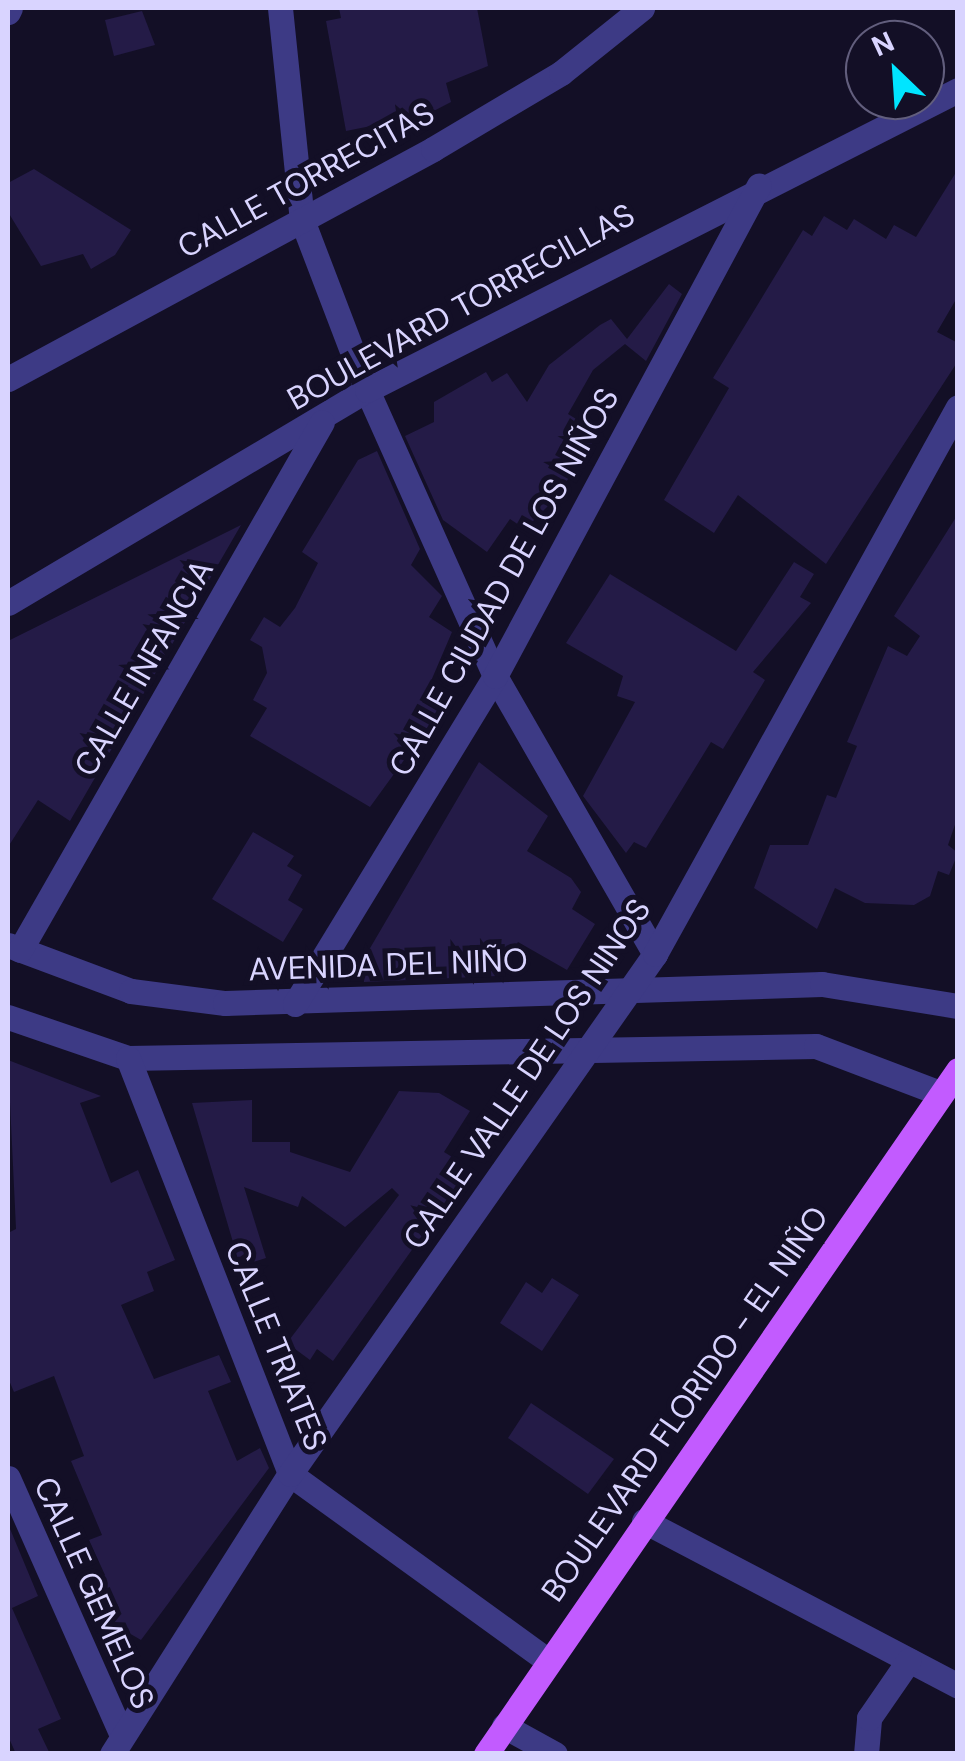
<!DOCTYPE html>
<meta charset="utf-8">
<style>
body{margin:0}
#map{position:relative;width:965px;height:1761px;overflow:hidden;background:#130f26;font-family:"DM Sans",sans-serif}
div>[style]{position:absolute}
.building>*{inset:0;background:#241b47}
.minor>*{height:25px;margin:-12.5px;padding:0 12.5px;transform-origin:12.5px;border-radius:12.5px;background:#3d3a85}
.major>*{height:25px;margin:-12.5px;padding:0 12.5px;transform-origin:12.5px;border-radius:12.5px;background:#c25bff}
span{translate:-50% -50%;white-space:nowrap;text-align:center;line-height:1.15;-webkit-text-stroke:10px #130f26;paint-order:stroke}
.street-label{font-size:32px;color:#d9d4ff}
.frame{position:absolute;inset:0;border:10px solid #d9d4ff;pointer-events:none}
.north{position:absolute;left:845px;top:20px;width:100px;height:100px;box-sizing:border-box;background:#130f26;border:2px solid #625e7d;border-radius:50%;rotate:335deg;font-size:28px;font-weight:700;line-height:40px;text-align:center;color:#d9d4ff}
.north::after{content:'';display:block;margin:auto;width:35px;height:45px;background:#00e5ff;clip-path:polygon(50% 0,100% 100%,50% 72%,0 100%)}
</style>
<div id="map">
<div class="building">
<div style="clip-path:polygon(339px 8px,477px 8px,488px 66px,446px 83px,451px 102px,426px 115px,346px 131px,326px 21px,341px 18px)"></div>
<div style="clip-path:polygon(142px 11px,155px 45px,114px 56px,105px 20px)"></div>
<div style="clip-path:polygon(34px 169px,131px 230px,115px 255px,91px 269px,83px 254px,41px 266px,8px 212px,8px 183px)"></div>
<div style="clip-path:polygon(958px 169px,958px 296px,937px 332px,958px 343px,958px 361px,826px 564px,738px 495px,714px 533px,664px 500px,729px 388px,713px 378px,803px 230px,812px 236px,824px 216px,847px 230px,854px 219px,886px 239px,894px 225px,916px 237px)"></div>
<div style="clip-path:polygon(669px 284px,682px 294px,646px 361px,625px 344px,593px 370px,568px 414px,599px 433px,554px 500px,525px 529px,510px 519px,487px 552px,443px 520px,405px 436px,434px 422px,434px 402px,486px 372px,492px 382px,507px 373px,527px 402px,549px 365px,600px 325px,611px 319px,627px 339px)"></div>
<div style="clip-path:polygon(377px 451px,420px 549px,411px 565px,442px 596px,429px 617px,452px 632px,422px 702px,439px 712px,370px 807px,250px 736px,267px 708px,253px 700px,267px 673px,262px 647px,250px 640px,264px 617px,280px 627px,295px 608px,318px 563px,302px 552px,358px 460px)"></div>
<div style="clip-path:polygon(958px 514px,958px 816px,948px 845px,958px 853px,949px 875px,938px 871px,930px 896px,914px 905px,865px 903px,835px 888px,817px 929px,754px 888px,770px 845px,808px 845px,827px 795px,836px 798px,857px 746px,847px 742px,888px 646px,907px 656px,920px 636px,894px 616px)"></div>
<div style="clip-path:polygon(241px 525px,70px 821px,38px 800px,8px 847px,8px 641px)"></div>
<div style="clip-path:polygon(794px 562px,814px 574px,800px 597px,811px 603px,753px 672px,765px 680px,723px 749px,711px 742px,646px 848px,634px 842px,626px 853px,583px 796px,635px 702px,617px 696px,623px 676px,566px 643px,610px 574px,736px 651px)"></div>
<div style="clip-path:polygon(479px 762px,548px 816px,527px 851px,571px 878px,581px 892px,572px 909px,595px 924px,567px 970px,518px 942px,497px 976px,364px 982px,359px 967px)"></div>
<div style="clip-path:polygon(253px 832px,294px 856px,287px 866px,302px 875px,288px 900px,303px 909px,283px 942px,212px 899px)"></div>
<div style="clip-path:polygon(8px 1060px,101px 1096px,80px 1103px,111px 1183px,138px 1170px,175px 1260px,147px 1272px,154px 1291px,121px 1305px,154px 1379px,219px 1355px,231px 1382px,208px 1391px,237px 1461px,260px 1448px,269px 1468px,141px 1640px,115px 1625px,96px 1579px,105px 1575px,89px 1540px,102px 1535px,71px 1461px,84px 1456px,54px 1376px,14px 1392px,8px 1378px,8px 1233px,16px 1229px)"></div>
<div style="clip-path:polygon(399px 1091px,439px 1093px,470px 1111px,444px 1152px,470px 1168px,333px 1361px,317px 1349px,310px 1360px,287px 1343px,399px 1195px,392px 1188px,345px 1227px,302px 1196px,298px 1207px,244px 1187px,266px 1258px,240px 1266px,192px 1103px,252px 1100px,252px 1142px,290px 1142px,290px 1152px,350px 1172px)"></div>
<div style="clip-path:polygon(552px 1278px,579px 1295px,542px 1351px,500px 1323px,526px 1282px,542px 1293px)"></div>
<div style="clip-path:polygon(531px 1403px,614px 1459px,588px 1494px,508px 1438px)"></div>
<div style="clip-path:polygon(8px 1524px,38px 1596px,12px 1608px,61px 1719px,38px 1729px,50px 1754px,16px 1754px,8px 1736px)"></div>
</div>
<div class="minor">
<div style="left:280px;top:8px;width:213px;rotate:84.1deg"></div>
<div style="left:302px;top:220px;width:182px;rotate:69.1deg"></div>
<div style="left:367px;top:390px;width:313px;rotate:65.9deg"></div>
<div style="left:495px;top:676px;width:321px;rotate:60.1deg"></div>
<div style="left:8px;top:12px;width:4px;rotate:-63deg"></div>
<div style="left:8px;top:379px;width:483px;rotate:-28.4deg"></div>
<div style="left:433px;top:149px;width:149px;rotate:-30.7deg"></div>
<div style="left:561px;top:73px;width:104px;rotate:-38.7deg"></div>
<div style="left:8px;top:603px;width:417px;rotate:-30.7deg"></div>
<div style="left:367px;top:390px;width:663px;rotate:-26.91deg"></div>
<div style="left:8px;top:945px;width:131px;rotate:20.5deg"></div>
<div style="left:131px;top:991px;width:95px;rotate:7.3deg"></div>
<div style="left:225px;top:1003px;width:597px;rotate:-1.82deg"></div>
<div style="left:822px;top:984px;width:138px;rotate:9.2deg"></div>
<div style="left:20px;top:950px;width:608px;rotate:-60.23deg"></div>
<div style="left:295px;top:1004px;width:384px;rotate:-58.6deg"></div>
<div style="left:495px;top:676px;width:557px;rotate:-61.73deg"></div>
<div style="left:8px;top:1017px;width:127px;rotate:18.9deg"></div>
<div style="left:128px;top:1058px;width:688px;rotate:-1deg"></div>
<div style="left:816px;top:1046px;width:133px;rotate:20.8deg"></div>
<div style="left:128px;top:1058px;width:446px;rotate:68.7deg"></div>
<div style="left:290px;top:1474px;width:319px;rotate:35.9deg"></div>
<div style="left:8px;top:1478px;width:281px;rotate:66.1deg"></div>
<div style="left:644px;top:1521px;width:355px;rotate:27.7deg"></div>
<div style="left:504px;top:1726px;width:58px;rotate:28.8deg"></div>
<div style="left:112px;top:1754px;width:332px;rotate:-57.6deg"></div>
<div style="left:290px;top:1474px;width:635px;rotate:-54.93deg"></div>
<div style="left:655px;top:954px;width:625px;rotate:-61.02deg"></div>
<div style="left:866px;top:1754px;width:36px;rotate:-85deg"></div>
<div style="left:869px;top:1718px;width:70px;rotate:-55.4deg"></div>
</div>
<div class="major">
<div style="left:486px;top:1754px;width:831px;rotate:-55.39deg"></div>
</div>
<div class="street-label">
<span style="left:306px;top:180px;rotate:-29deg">CALLE TORRECITAS</span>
<span style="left:461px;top:307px;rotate:-29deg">BOULEVARD TORRECILLAS</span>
<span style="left:504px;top:582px;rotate:-61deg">CALLE CIUDAD DE LOS NIÑOS</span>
<span style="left:144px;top:668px;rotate:-60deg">CALLE INFANCIA</span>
<span style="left:388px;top:965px;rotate:-2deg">AVENIDA DEL NIÑO</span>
<span style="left:527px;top:1074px;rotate:-56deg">CALLE VALLE DE LOS NINOS</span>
<span style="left:276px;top:1346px;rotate:68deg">CALLE TRIATES</span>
<span style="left:685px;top:1404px;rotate:-55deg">BOULEVARD FLORIDO - EL NIÑO</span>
<span style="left:94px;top:1593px;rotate:66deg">CALLE GEMELOS</span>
</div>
<div class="frame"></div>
<div class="north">N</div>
</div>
